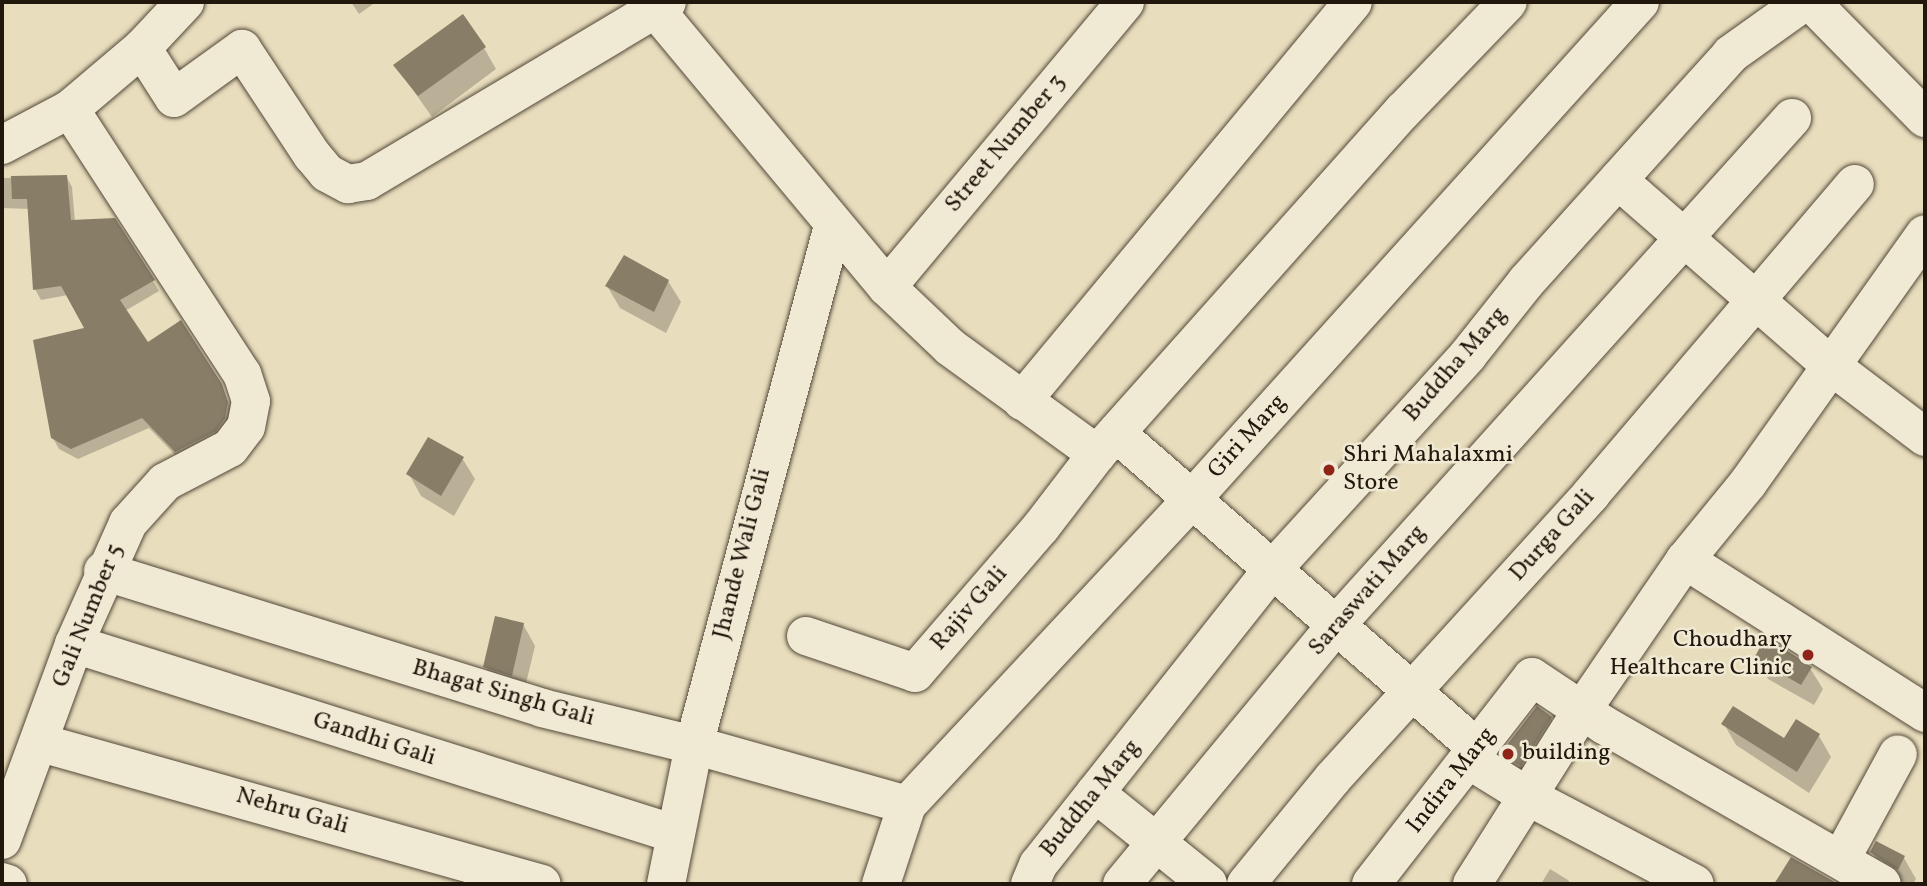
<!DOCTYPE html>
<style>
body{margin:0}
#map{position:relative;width:1927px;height:886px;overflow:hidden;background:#e8ddbd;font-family:Vollkorn,serif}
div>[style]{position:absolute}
.shadow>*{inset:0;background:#0003}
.building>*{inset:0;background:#887e68}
.roads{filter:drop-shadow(0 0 2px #534838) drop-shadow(0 0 2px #534838)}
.minor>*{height:38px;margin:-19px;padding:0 19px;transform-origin:19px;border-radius:19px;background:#f0e9d4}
.dots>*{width:19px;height:19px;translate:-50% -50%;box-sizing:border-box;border:4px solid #f0e9d4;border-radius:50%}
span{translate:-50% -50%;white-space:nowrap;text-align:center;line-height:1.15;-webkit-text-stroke:5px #f0e9d4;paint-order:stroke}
.street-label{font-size:24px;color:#21170c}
.poi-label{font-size:24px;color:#21170c}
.left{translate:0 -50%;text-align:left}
.right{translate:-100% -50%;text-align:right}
.frame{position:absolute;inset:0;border:4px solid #21170c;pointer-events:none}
</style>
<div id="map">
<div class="shadow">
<div style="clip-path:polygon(351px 2px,376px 2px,359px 14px)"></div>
<div style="clip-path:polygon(484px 48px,496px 69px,432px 117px,396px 66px)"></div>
<div style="clip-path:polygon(2px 174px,4px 178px,66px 176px,72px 187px,75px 222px,153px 281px,159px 291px,125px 311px,147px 345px,221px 384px,233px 414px,231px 429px,182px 462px,149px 428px,78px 459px,59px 449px,53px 438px,87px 329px,68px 295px,41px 300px,35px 289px,30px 209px,2px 208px)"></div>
<div style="clip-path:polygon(668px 281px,681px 302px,666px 333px,620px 308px,607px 286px)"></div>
<div style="clip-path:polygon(462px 458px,475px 479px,454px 516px,421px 496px,409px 474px)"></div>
<div style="clip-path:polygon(523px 624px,535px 646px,523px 696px,497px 688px,485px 666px)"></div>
<div style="clip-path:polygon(1756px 658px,1810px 668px,1823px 689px,1814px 705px,1768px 679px)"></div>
<div style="clip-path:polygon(1551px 718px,1563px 739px,1515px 775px,1502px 754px)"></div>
<div style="clip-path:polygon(1724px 724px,1785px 741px,1819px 736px,1831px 757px,1809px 793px,1736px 745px)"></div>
<div style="clip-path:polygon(1872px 852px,1904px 858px,1916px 879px,1913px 884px,1901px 884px,1884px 873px)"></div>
<div style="clip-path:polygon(1550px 869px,1568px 880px,1571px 884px,1541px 884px)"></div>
</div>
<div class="building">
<div style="clip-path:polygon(463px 14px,486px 47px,418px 96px,393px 65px)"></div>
<div style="clip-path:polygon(67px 175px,71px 220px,115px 218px,155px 280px,120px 300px,148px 342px,181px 320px,222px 384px,228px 402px,225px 418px,216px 431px,175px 452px,142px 418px,71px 449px,51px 438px,33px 340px,84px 328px,61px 286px,33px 290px,27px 199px,12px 199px,11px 176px)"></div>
<div style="clip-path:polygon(624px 255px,669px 280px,654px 312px,605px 286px)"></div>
<div style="clip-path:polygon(428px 437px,464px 457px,441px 496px,406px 474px)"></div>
<div style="clip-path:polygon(495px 616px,524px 623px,512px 676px,483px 667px)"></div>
<div style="clip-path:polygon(1766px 637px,1812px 667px,1801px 685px,1754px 658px)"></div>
<div style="clip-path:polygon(1537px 706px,1552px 717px,1521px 766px,1500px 754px)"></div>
<div style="clip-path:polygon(1733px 706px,1784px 738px,1796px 719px,1820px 734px,1797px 772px,1721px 724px)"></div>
<div style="clip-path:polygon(1876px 841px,1905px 856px,1898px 870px,1870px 852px)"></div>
<div style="clip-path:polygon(1791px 857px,1838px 884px,1774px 884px)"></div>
</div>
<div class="roads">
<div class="minor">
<div style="left:1811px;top:2px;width:163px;rotate:45.5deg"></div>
<div style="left:656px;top:10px;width:361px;rotate:50.2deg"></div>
<div style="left:887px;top:287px;width:87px;rotate:43.6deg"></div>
<div style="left:950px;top:347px;width:182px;rotate:36.1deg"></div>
<div style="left:1097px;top:454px;width:460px;rotate:-48.3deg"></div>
<div style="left:1403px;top:111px;width:151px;rotate:-46.1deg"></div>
<div style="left:142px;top:48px;width:59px;rotate:57.4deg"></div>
<div style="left:174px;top:98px;width:84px;rotate:-35.8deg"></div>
<div style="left:242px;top:49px;width:127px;rotate:56.6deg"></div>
<div style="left:312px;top:155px;width:23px;rotate:50deg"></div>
<div style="left:327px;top:173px;width:24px;rotate:28deg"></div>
<div style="left:348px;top:184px;width:19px;rotate:-9deg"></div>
<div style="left:367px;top:181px;width:349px;rotate:-30.8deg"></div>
<div style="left:2px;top:145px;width:77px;rotate:-27.9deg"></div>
<div style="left:70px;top:109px;width:94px;rotate:-40.3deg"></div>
<div style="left:142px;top:48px;width:63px;rotate:-46.9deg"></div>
<div style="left:1618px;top:180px;width:280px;rotate:41.1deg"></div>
<div style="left:1829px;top:364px;width:121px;rotate:37.2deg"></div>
<div style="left:887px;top:287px;width:371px;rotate:-50.1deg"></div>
<div style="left:1022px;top:401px;width:518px;rotate:-50.32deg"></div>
<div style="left:1116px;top:433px;width:481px;rotate:41.1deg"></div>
<div style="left:1685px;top:560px;width:285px;rotate:32.5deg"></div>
<div style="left:103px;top:571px;width:460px;rotate:17.3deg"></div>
<div style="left:542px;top:708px;width:156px;rotate:13.7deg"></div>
<div style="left:694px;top:745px;width:221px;rotate:15.7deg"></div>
<div style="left:806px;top:636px;width:115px;rotate:18.7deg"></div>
<div style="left:915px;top:673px;width:193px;rotate:-49.2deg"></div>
<div style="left:1041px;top:527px;width:92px;rotate:-52.5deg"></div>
<div style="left:74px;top:644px;width:630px;rotate:17.54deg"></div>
<div style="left:41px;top:743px;width:520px;rotate:15.72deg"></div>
<div style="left:1469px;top:760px;width:70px;rotate:31.7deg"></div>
<div style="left:1529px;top:797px;width:187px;rotate:27.7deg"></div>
<div style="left:1095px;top:793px;width:145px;rotate:38.8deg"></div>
<div style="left:2px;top:840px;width:209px;rotate:-69.8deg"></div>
<div style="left:74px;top:644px;width:133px;rotate:-65.9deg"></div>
<div style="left:128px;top:523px;width:55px;rotate:-47.9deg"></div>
<div style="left:165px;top:482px;width:73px;rotate:-27.6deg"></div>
<div style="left:230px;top:448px;width:26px;rotate:-53deg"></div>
<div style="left:246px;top:427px;width:26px;rotate:-79deg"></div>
<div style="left:251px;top:401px;width:28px;rotate:-108deg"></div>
<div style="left:242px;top:374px;width:316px;rotate:-123deg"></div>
<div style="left:1841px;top:859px;width:119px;rotate:-61.5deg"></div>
<div style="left:2px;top:882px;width:6px;rotate:18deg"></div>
<div style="left:666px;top:884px;width:142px;rotate:-78.6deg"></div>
<div style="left:694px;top:745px;width:537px;rotate:-75.01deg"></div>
<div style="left:881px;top:884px;width:83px;rotate:-71.8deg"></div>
<div style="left:907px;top:805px;width:418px;rotate:-47deg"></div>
<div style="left:1192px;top:499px;width:669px;rotate:-47.97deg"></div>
<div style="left:1030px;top:884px;width:21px;rotate:-67deg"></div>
<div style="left:1038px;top:865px;width:377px;rotate:-51.6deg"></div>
<div style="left:1272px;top:570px;width:291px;rotate:-47.6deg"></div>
<div style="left:1468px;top:355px;width:93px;rotate:-51.5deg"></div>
<div style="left:1526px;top:282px;width:307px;rotate:-48deg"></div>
<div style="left:1731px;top:54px;width:90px;rotate:-35.5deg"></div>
<div style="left:1122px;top:884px;width:336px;rotate:-50.4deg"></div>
<div style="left:1336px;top:625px;width:682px;rotate:-48.03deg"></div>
<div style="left:1246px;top:884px;width:137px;rotate:-50.6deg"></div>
<div style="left:1333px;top:778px;width:384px;rotate:-47.7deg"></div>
<div style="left:1591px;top:494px;width:407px;rotate:-49.6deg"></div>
<div style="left:1371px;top:884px;width:262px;rotate:-52.1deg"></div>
<div style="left:1532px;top:677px;width:87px;rotate:33.7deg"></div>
<div style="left:1604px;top:725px;width:320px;rotate:29.8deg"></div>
<div style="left:1472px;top:884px;width:206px;rotate:-57.7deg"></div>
<div style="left:1582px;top:710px;width:182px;rotate:-55.5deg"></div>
<div style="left:1685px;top:560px;width:99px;rotate:-50.7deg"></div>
<div style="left:1748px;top:483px;width:305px;rotate:-54.6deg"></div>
</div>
</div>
<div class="dots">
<div style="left:1329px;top:470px;background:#8f2418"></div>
<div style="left:1808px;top:655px;background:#8f2418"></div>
<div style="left:1508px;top:754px;background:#8f2418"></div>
</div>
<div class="street-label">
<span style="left:1006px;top:144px;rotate:-50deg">Street Number 3</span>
<span style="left:1456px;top:365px;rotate:-49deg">Buddha Marg</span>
<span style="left:1248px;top:437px;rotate:-48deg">Giri Marg</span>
<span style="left:1553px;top:536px;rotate:-48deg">Durga Gali</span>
<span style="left:743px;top:554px;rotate:-76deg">Jhande Wali Gali</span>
<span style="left:1368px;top:591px;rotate:-49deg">Saraswati Marg</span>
<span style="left:970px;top:609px;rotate:-49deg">Rajiv Gali</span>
<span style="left:89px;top:616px;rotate:-68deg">Gali Number 5</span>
<span style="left:503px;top:694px;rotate:16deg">Bhagat Singh Gali</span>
<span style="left:374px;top:740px;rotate:18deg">Gandhi Gali</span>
<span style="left:1452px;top:781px;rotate:-52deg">Indira Marg</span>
<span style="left:1091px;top:799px;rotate:-51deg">Buddha Marg</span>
<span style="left:292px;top:812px;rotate:16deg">Nehru Gali</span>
</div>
<div class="poi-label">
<span class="left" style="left:1343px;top:470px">Shri Mahalaxmi<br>Store</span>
<span class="right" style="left:1792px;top:655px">Choudhary<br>Healthcare Clinic</span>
<span class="left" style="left:1522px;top:754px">building</span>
</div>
<div class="frame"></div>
</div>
